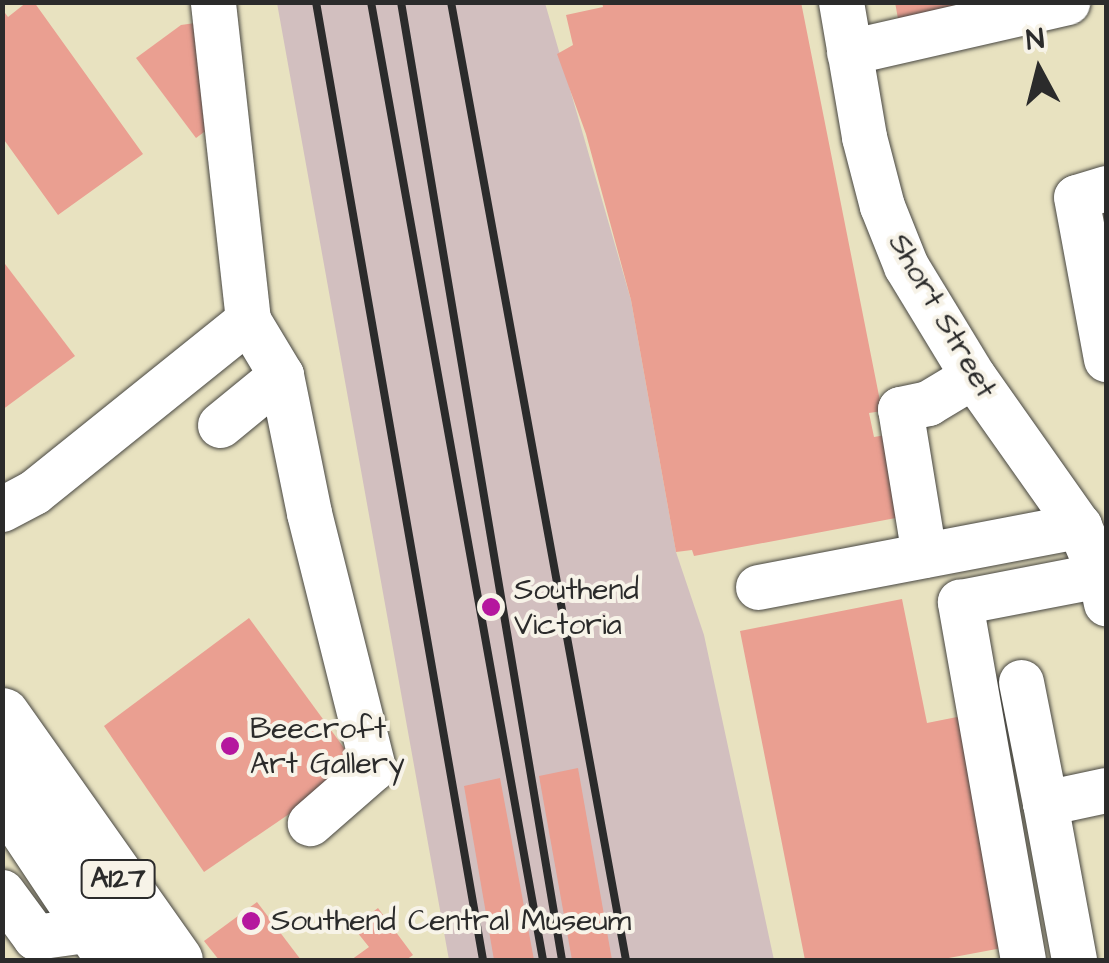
<!DOCTYPE html>
<style>
body{margin:0}
#map{position:relative;width:1109px;height:963px;overflow:hidden;background:#e8e2c0;font-family:"Architects Daughter",sans-serif}
div>[style]{position:absolute}
.industrial>*{inset:0;background:#d2bfbf}
.building>*{inset:0;background:#ea9f91}
.roads{filter:drop-shadow(0 0 2px #474641) drop-shadow(0 0 2px #474641)}
.minor>*{height:45px;margin:-22.5px;padding:0 22.5px;transform-origin:22.5px;border-radius:22.5px;background:#fff}
.highway>*{height:55px;margin:-27.5px;padding:0 27.5px;transform-origin:27.5px;border-radius:27.5px;background:#fff}
.rail>*{height:8px;margin:-4px;padding:0 4px;transform-origin:4px;border-radius:4px;background:#2b2b2b}
.dots>*{width:28px;height:28px;translate:-50% -50%;box-sizing:border-box;border:5px solid #f7f3e8;border-radius:50%}
span{translate:-50% -50%;white-space:nowrap;text-align:center;line-height:1.15;-webkit-text-stroke:8px #f7f3e8;paint-order:stroke}
.shield-label span{padding:2px 8px;background:#f7f3e8;border:2px solid;border-radius:8px;-webkit-text-stroke-width:0}
.shield-label{font-size:28px;color:#2b2b2b;font-weight:700}
.street-label{font-size:30px;color:#2b2b2b}
.poi-label{font-size:30px;color:#2b2b2b}
.left{translate:0 -50%;text-align:left}
.frame{position:absolute;inset:0;border:5px solid #2b2b2b;pointer-events:none}
.north{position:absolute;left:989px;top:20px;width:100px;height:100px;-webkit-text-stroke:8px #f7f3e8;paint-order:stroke;rotate:353deg;font-size:28px;font-weight:700;line-height:40px;text-align:center;color:#2b2b2b}
.north::after{content:'';display:block;margin:auto;width:35px;height:45px;background:#2b2b2b;clip-path:polygon(50% 0,100% 100%,50% 72%,0 100%)}
</style>
<div id="map">
<div class="industrial">
<div style="clip-path:polygon(277px 3px,545px 3px,631px 300px,676px 552px,704px 635px,774px 960px,449px 960px)"></div>
</div>
<div class="building">
<div style="clip-path:polygon(27px 2px,34px 2px,143px 154px,58px 215px,2px 137px,2px 9px,8px 17px)"></div>
<div style="clip-path:polygon(602px 2px,801px 2px,882px 411px,869px 413px,874px 437px,886px 435px,901px 517px,694px 556px,692px 550px,676px 552px,631px 300px,586px 134px,557px 54px,573px 45px,566px 15px,603px 7px)"></div>
<div style="clip-path:polygon(895px 2px,969px 2px,898px 19px)"></div>
<div style="clip-path:polygon(202px 22px,219px 121px,196px 138px,136px 58px,181px 25px)"></div>
<div style="clip-path:polygon(2px 260px,75px 356px,2px 410px)"></div>
<div style="clip-path:polygon(902px 599px,927px 723px,972px 714px,1018px 945px,938px 960px,805px 960px,740px 631px)"></div>
<div style="clip-path:polygon(249px 618px,358px 767px,204px 872px,104px 726px)"></div>
<div style="clip-path:polygon(578px 768px,612px 960px,572px 960px,539px 776px)"></div>
<div style="clip-path:polygon(500px 778px,534px 960px,494px 960px,464px 786px)"></div>
<div style="clip-path:polygon(257px 902px,301px 960px,219px 960px,204px 941px)"></div>
<div style="clip-path:polygon(378px 908px,413px 955px,406px 960px,351px 960px,369px 947px,353px 927px)"></div>
</div>
<div class="roads">
<div class="minor">
<div style="left:841px;top:2px;width:137px;rotate:80.3deg"></div>
<div style="left:864px;top:137px;width:71px;rotate:75.4deg"></div>
<div style="left:882px;top:206px;width:65px;rotate:68.2deg"></div>
<div style="left:906px;top:266px;width:129px;rotate:58.7deg"></div>
<div style="left:973px;top:376px;width:184px;rotate:54.8deg"></div>
<div style="left:1079px;top:526px;width:53px;rotate:66.8deg"></div>
<div style="left:1100px;top:575px;width:29px;rotate:78deg"></div>
<div style="left:849px;top:52px;width:224px;rotate:-12.9deg"></div>
<div style="left:1106px;top:188px;width:31px;rotate:163deg"></div>
<div style="left:1076px;top:197px;width:165px;rotate:79.5deg"></div>
<div style="left:248px;top:320px;width:64px;rotate:59deg"></div>
<div style="left:281px;top:375px;width:141px;rotate:78.5deg"></div>
<div style="left:309px;top:513px;width:263px;rotate:75.9deg"></div>
<div style="left:373px;top:768px;width:84px;rotate:138.9deg"></div>
<div style="left:220px;top:425px;width:79px;rotate:-39.3deg"></div>
<div style="left:2px;top:509px;width:36px;rotate:-28deg"></div>
<div style="left:34px;top:492px;width:275px;rotate:-38.8deg"></div>
<div style="left:248px;top:320px;width:320px;rotate:-96.3deg"></div>
<div style="left:924px;top:555px;width:148px;rotate:-99.3deg"></div>
<div style="left:900px;top:409px;width:29px;rotate:-12deg"></div>
<div style="left:928px;top:403px;width:52px;rotate:-31deg"></div>
<div style="left:758px;top:587px;width:327px;rotate:-10.8deg"></div>
<div style="left:1021px;top:682px;width:123px;rotate:78.8deg"></div>
<div style="left:1045px;top:803px;width:62px;rotate:-12deg"></div>
<div style="left:1045px;top:803px;width:160px;rotate:79.5deg"></div>
<div style="left:2px;top:892px;width:56px;rotate:53.7deg"></div>
<div style="left:35px;top:937px;width:58px;rotate:-8deg"></div>
<div style="left:1023px;top:960px;width:364px;rotate:-100deg"></div>
<div style="left:960px;top:602px;width:143px;rotate:-10.9deg"></div>
</div>
<div class="highway">
<div style="left:2px;top:715px;width:300px;rotate:54.8deg"></div>
<div style="left:2px;top:792px;width:202px;rotate:56.3deg"></div>
</div>
</div>
<div class="rail">
<div style="left:316px;top:2px;width:972px;rotate:80.11deg"></div>
<div style="left:371px;top:2px;width:973px;rotate:79.82deg"></div>
<div style="left:401px;top:2px;width:971px;rotate:80.46deg"></div>
<div style="left:451px;top:2px;width:974px;rotate:79.65deg"></div>
</div>
<div class="dots">
<div style="left:491px;top:607px;background:#b5179e"></div>
<div style="left:230px;top:746px;background:#b5179e"></div>
<div style="left:251px;top:921px;background:#b5179e"></div>
</div>
<div class="shield-label">
<span style="left:118px;top:879px">A127</span>
</div>
<div class="street-label">
<span style="left:942px;top:316px;rotate:60deg">Short Street</span>
</div>
<div class="poi-label">
<span class="left" style="left:514px;top:607px">Southend<br>Victoria</span>
<span class="left" style="left:250px;top:746px">Beecroft<br>Art Gallery</span>
<span class="left" style="left:271px;top:921px">Southend Central Museum</span>
</div>
<div class="frame"></div>
<div class="north">N</div>
</div>
